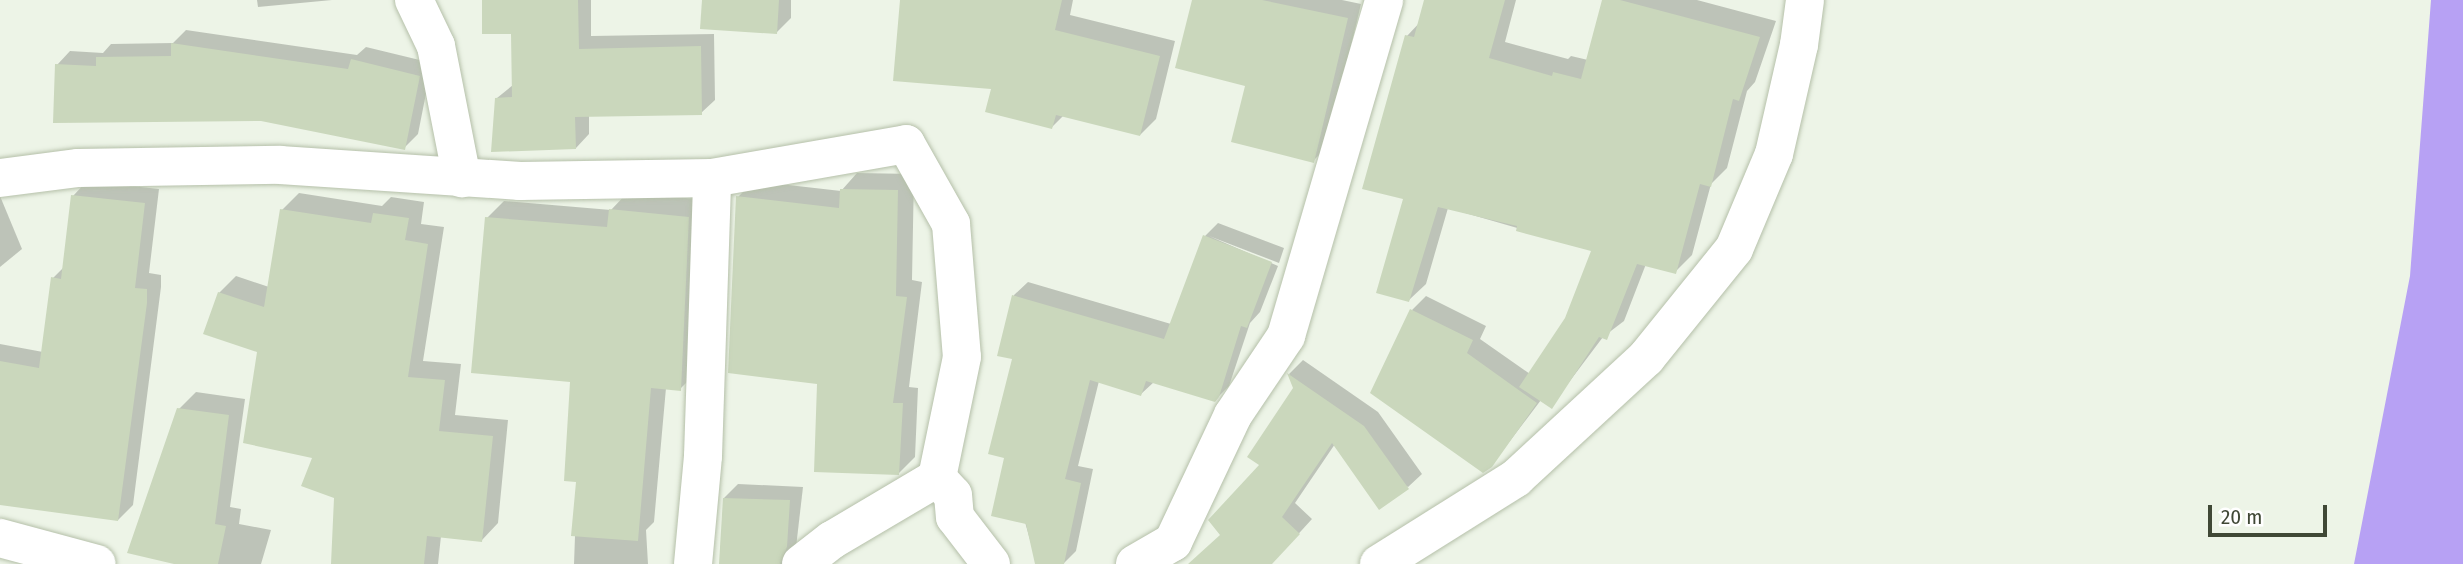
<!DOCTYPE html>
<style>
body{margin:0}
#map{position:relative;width:2463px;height:564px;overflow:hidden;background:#edf4e7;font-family:"Fira Sans Condensed",sans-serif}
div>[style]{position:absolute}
.water>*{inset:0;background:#b7a1f4}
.shadow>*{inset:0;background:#0003}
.building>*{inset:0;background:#cad7bc}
.roads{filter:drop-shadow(0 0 2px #b5c0a9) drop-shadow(0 0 2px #b5c0a9)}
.minor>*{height:38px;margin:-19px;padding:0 19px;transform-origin:19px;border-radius:19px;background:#fff}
span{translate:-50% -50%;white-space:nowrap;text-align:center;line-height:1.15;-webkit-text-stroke:5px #fff;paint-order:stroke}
.scale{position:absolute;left:2208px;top:505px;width:119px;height:32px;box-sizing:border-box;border:4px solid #404836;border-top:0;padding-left:9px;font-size:21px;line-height:24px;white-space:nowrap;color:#404836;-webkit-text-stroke:5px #fff;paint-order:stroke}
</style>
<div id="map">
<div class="water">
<div style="clip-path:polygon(2431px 0,2463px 0,2463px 564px,2354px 564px,2410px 276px)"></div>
</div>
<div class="shadow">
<div style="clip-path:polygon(257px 0,332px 0,258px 7px)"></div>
<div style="clip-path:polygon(483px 0,591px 0,591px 36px,714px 34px,715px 100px,701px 113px,589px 115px,589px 134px,576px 148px,497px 98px,513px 85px,513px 32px)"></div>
<div style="clip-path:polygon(704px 0,791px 0,791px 18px,777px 32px)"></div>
<div style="clip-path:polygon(901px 0,1073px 0,1070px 15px,1175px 41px,1156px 119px,1140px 135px,1064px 115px,1052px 127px,993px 87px)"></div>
<div style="clip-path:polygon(1194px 0,1342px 0,1361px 4px,1327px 147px,1313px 161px,1247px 84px)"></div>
<div style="clip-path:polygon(1455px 0,1516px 0,1505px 42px,1568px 59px,1571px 56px,1588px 60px,1604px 0,1697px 0,1776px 21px,1755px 82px,1747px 91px,1727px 168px,1711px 184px,1692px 255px,1675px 272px,1646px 264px,1624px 321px,1603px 337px,1551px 406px,1541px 400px,1491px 466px,1412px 310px,1426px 296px,1486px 326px,1480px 339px,1530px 374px,1566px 319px,1593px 250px,1448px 208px,1426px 284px,1409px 300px,1407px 36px,1423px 19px)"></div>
<div style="clip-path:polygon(186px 30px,357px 55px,366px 47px,432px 63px,418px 134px,404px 148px,57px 65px,70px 51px,103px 53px,111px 44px,173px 43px)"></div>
<div style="clip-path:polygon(857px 173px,914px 174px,912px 280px,922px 282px,909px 387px,918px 388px,915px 457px,899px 473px,819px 383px,738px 197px,754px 181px,841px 191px)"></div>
<div style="clip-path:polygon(87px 181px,159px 189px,149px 273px,161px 275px,161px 287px,133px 505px,118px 520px,0 503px,0 344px,43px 352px,53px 278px,64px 267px,73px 196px)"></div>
<div style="clip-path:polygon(628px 192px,705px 200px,697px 372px,680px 389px,666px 388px,654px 522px,646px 530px,648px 564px,574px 564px,577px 480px,572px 380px,487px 218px,504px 201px,611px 210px)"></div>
<div style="clip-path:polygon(299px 193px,382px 206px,391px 197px,424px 202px,421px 224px,444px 227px,423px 361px,461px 364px,455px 415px,508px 420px,498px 523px,482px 540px,441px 536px,438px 564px,333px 564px,335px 497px,259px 351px,219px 293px,236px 276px,269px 287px,282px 210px)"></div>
<div style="clip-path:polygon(0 196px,22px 249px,0 267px)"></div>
<div style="clip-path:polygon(1218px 223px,1284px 248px,1279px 263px,1209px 236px,1278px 266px,1260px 312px,1250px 323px,1229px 386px,1215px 400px,1154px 382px,1141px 394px,1099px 381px,1078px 466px,1093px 469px,1076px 551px,1063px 564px,1037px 564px,1006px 456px,1014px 358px,999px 354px,1014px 295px,1028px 282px,1171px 324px,1205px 236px)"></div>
<div style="clip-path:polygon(1303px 360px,1378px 412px,1422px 474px,1408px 487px,1335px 444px,1295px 503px,1312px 519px,1271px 564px,1190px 564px,1221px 535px,1261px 465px,1295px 389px,1289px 374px)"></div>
<div style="clip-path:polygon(196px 392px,245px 399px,230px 507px,241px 509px,239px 524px,271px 530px,261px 564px,189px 564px,179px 409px)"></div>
<div style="clip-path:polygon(738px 484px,803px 487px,795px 556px,787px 564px,721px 564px,724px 498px)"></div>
</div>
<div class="building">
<div style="clip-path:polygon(482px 0,578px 0,579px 49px,701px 46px,702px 115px,575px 117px,576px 149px,491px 152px,495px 98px,512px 97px,511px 34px,482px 34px)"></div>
<div style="clip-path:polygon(702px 0,779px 0,777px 34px,700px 29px)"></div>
<div style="clip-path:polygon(900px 0,1062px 0,1055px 30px,1160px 56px,1140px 136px,1056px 115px,1052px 129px,985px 112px,991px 89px,893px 81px)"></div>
<div style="clip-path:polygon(1192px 0,1262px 0,1348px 18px,1314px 163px,1231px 142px,1245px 86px,1175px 68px)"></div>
<div style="clip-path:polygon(1424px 0,1505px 0,1489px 58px,1552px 76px,1553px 72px,1581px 79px,1602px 0,1620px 0,1760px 37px,1739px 101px,1733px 99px,1711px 187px,1700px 184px,1676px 274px,1637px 264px,1607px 340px,1599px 337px,1552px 409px,1519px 387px,1565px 318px,1591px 251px,1516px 231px,1517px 226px,1438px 207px,1409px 302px,1376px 293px,1403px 199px,1362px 189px,1405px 35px,1414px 37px)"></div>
<div style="clip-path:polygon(171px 43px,348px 69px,351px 59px,420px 76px,405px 150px,261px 121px,53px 123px,55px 64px,96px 66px,96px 57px,171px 56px)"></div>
<div style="clip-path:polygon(840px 189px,898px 190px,896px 296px,907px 297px,893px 403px,903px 403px,899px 475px,814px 472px,817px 384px,728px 373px,736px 196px,839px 208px)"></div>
<div style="clip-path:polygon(71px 195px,145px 203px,135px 288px,147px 289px,147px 303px,118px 521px,0 505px,0 361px,39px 368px,51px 277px,61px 279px)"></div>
<div style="clip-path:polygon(280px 209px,371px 223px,373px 213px,409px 218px,405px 240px,428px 244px,408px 377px,445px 380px,439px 431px,493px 436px,482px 542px,427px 536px,424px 564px,331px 564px,334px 498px,301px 486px,312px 458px,243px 443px,257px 352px,203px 334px,218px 292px,264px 307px)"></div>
<div style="clip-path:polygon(609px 209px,689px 217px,681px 391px,651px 388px,638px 541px,571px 536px,576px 482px,564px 481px,570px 382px,471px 373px,485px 217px,607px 227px)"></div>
<div style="clip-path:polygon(1203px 235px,1272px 262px,1247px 328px,1241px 326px,1219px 397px,1215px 402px,1146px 381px,1141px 396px,1090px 380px,1065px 479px,1081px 483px,1064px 564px,1035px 564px,1026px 524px,991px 516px,1004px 458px,988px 454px,1012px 359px,997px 356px,1012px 295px,1164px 339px)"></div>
<div style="clip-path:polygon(1410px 309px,1473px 340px,1467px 353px,1537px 403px,1492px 467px,1483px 473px,1370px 393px)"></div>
<div style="clip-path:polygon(1287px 373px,1364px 426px,1409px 489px,1379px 510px,1332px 443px,1282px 517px,1300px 534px,1272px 564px,1188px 564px,1220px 535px,1208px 520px,1259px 465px,1247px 457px,1293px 388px)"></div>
<div style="clip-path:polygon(177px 408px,229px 415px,215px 524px,226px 526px,218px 564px,174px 564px,127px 553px)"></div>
<div style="clip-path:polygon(723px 498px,790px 500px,787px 547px,780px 564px,719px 564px)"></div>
</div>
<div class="roads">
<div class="minor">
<div style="left:414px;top:0;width:51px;rotate:64.4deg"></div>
<div style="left:436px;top:46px;width:135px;rotate:78.9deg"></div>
<div style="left:0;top:178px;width:79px;rotate:-7.3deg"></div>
<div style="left:78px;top:168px;width:202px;rotate:-0.9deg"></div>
<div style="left:280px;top:165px;width:241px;rotate:3.8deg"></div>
<div style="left:520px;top:181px;width:192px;rotate:-0.9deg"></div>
<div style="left:712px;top:178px;width:197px;rotate:-9.9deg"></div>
<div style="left:906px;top:144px;width:92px;rotate:60.6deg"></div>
<div style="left:951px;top:224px;width:133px;rotate:85.3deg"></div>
<div style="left:962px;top:357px;width:124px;rotate:101.7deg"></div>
<div style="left:0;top:538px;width:100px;rotate:15deg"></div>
<div style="left:693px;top:564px;width:108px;rotate:-84.7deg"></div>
<div style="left:703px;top:456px;width:278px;rotate:-88.1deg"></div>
<div style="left:801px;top:564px;width:39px;rotate:-38deg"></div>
<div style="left:832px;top:540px;width:122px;rotate:-30.6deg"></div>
<div style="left:937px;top:478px;width:23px;rotate:47deg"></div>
<div style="left:953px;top:495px;width:22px;rotate:85deg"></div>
<div style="left:955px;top:517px;width:59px;rotate:52.5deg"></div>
<div style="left:1135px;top:564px;width:44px;rotate:-30.1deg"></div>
<div style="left:1173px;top:542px;width:140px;rotate:-64.7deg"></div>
<div style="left:1233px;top:415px;width:95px;rotate:-56.1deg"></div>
<div style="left:1286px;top:336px;width:350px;rotate:-73.7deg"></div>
<div style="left:1379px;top:564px;width:162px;rotate:-32.1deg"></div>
<div style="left:1516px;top:478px;width:177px;rotate:-42.7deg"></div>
<div style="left:1646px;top:358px;width:140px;rotate:-51.1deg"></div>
<div style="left:1734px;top:249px;width:103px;rotate:-67.2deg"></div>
<div style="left:1774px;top:154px;width:112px;rotate:-77.1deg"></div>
<div style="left:1799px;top:45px;width:45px;rotate:-82.4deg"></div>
</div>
</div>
<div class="scale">20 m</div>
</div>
